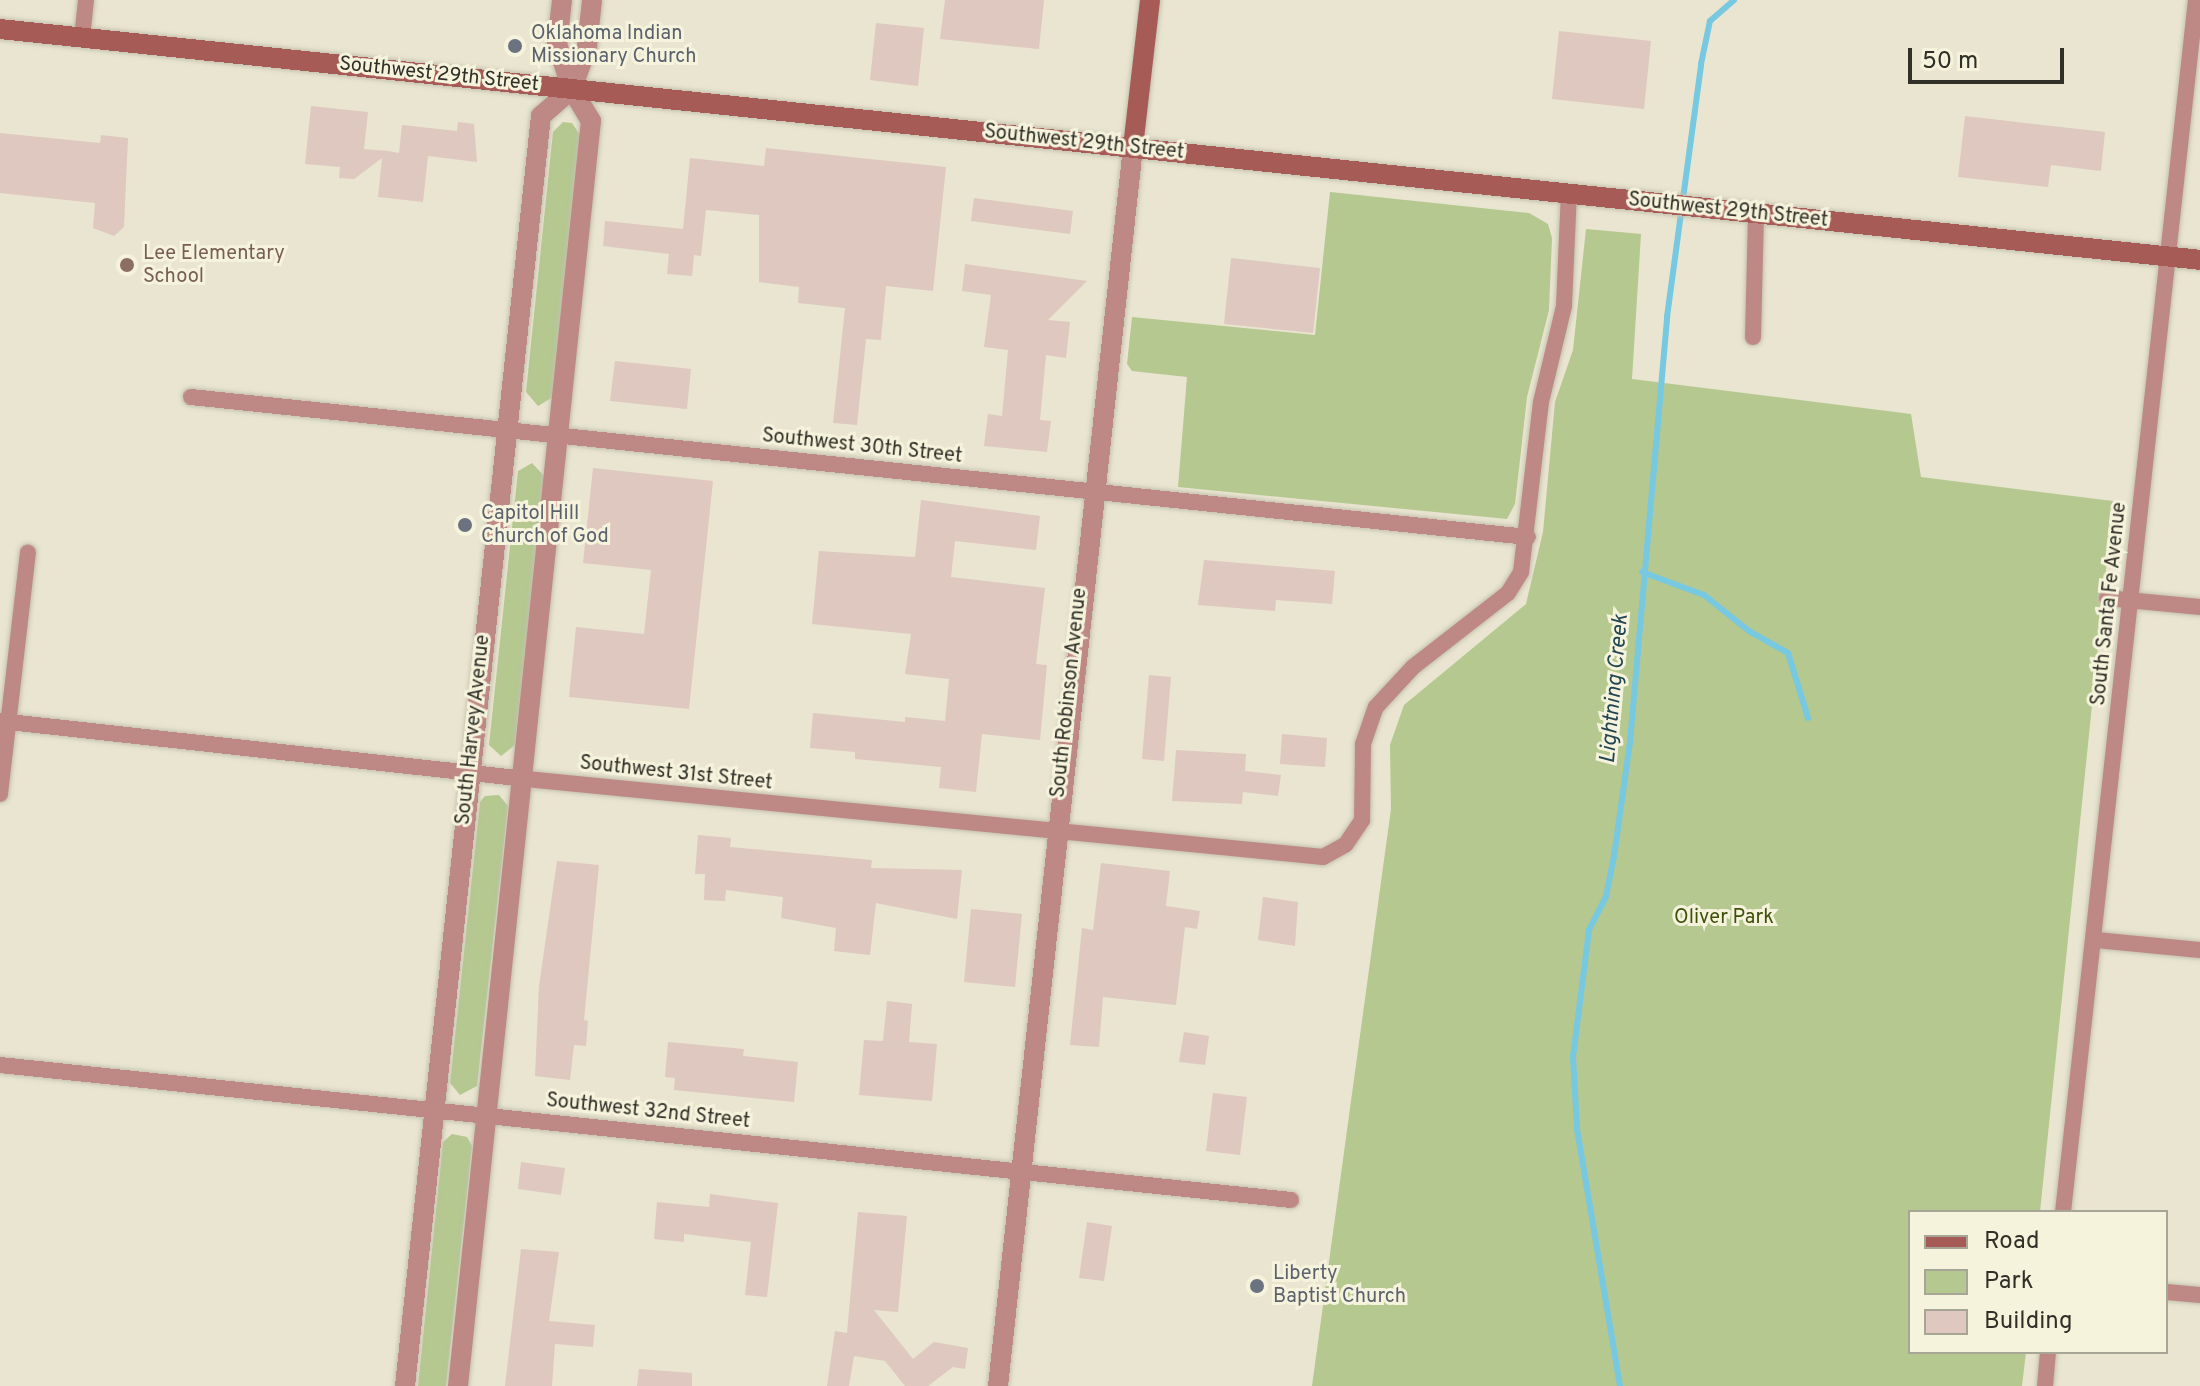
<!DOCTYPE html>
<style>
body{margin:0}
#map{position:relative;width:2200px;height:1386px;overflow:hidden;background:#e9e5d0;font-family:Overpass,sans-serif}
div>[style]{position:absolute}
.green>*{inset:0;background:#b4c890}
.stream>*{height:6px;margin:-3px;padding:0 3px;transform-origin:3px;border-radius:3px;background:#77c8e1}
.building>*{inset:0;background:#dfc8bf}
.roads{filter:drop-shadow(0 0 2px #c4c1ae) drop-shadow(0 0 2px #c4c1ae)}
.minor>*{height:16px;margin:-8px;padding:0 8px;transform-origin:8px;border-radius:8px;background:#be8985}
.tertiary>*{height:20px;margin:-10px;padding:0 10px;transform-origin:10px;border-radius:10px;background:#be8985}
.secondary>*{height:20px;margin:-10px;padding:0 10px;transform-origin:10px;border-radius:10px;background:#a75b57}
.dots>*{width:22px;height:22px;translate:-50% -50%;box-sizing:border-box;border:4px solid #f6f3dd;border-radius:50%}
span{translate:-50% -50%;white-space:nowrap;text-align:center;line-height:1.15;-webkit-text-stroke:6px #f6f3dd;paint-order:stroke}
.worship-label{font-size:20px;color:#5b616d}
.left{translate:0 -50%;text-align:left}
.street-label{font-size:20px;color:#313028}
.education-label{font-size:20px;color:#785e54}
.park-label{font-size:20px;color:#3d4f08}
.water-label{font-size:22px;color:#214652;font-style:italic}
.legend{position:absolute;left:1908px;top:1210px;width:260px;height:144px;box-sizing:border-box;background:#f6f3dd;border:2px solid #a7a595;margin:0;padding:10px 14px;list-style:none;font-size:24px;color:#313028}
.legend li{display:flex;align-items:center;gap:16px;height:40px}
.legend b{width:40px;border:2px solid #a7a595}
.scale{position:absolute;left:1908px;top:48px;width:156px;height:36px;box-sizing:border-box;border:4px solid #313028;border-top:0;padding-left:10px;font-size:24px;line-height:28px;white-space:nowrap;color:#313028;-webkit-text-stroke:6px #f6f3dd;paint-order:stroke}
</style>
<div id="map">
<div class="green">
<div style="clip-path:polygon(563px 122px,572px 123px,580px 135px,553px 397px,538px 406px,526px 392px,553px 132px)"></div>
<div style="clip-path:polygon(1330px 192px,1529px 213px,1548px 224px,1552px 238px,1549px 310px,1527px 397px,1515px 504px,1507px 519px,1178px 487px,1187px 377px,1132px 371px,1127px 364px,1132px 317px,1315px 335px)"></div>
<div style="clip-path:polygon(1586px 229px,1641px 234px,1632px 379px,1911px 414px,1921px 477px,2113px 501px,2040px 1212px,1910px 1212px,1910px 1352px,2026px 1352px,2022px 1386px,1312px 1386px,1391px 809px,1390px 745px,1404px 705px,1526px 604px,1543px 532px,1555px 402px,1573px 350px)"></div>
<div style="clip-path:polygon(532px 463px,544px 476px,515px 745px,501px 756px,489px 745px,518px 471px)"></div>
<div style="clip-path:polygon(499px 795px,508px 806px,477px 1086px,460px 1095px,450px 1083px,480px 802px,485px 796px)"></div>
<div style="clip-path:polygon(452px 1134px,467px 1137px,472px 1146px,446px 1386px,418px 1386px,443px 1142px)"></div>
</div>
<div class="stream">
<div style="left:1642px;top:572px;width:66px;rotate:20.4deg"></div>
<div style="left:1704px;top:595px;width:58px;rotate:38.7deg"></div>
<div style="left:1749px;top:631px;width:45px;rotate:29.4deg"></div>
<div style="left:1788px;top:653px;width:68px;rotate:72.9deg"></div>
<div style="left:1620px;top:1386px;width:262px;rotate:-99.5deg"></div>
<div style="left:1577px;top:1128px;width:71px;rotate:-93.2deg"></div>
<div style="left:1573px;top:1057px;width:128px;rotate:-82.8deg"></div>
<div style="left:1589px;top:930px;width:38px;rotate:-63deg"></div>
<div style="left:1606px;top:896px;width:41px;rotate:-78.7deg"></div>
<div style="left:1614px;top:856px;width:115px;rotate:-82deg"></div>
<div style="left:1630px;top:742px;width:427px;rotate:-85deg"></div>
<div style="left:1667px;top:317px;width:255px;rotate:-82.3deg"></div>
<div style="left:1701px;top:64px;width:44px;rotate:-78.2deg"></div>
<div style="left:1710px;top:21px;width:32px;rotate:-41deg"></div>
</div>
<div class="building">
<div style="clip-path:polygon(945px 0,1044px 0,1039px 49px,940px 39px)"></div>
<div style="clip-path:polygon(876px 23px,924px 28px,918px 86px,870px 80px)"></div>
<div style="clip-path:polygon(1559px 31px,1651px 41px,1644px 109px,1552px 99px)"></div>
<div style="clip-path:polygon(311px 106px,368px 112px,364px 149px,388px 151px,399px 153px,402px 125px,457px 131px,458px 122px,474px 124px,477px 162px,428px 156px,423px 202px,378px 197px,382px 158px,354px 179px,339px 178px,340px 167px,305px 164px)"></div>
<div style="clip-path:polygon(1965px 116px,2105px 132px,2101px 171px,2051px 165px,2048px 187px,1958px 177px)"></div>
<div style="clip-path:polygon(0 133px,100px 143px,101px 135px,128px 138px,124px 227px,114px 236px,93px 228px,95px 203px,0 193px)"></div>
<div style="clip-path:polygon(766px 148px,946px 167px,933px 291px,886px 286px,881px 340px,866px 339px,857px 425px,833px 423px,845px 308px,798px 303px,799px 287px,759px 282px,759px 215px,706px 210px,701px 256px,694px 255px,692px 276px,667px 274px,669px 254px,603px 246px,605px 221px,683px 229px,690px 158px,764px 166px)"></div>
<div style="clip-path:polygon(974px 198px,1073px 211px,1070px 234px,971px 221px)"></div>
<div style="clip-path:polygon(1231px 258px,1320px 268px,1313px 333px,1224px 324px)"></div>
<div style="clip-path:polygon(965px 264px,1087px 281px,1048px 320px,1070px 322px,1066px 358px,1046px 355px,1040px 420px,1051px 421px,1047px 452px,984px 446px,988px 414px,1002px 416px,1008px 350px,984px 347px,991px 295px,962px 291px)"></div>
<div style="clip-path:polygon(615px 361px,691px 369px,687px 409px,610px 401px)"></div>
<div style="clip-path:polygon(593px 468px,713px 481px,689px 709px,569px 697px,576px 627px,644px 634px,651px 570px,583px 563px)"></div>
<div style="clip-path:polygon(921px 500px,1040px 516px,1036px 550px,955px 541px,951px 577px,1045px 588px,1036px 664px,1047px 665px,1040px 740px,982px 734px,976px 792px,939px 788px,941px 767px,855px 759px,855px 752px,810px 748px,813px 713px,905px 722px,905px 717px,945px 721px,949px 679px,905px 674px,911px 634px,812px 624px,819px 551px,915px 557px)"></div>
<div style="clip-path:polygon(1204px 560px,1335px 571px,1332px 604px,1276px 600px,1275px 611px,1198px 605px)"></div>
<div style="clip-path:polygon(1149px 675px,1171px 677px,1164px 761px,1142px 759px)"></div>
<div style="clip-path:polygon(1282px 734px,1327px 738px,1325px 767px,1280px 764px)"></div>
<div style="clip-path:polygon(1176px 750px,1246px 754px,1245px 771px,1281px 775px,1278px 796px,1243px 792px,1242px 804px,1172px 801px)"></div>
<div style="clip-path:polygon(698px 835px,731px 838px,730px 847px,872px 860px,871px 868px,962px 870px,957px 919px,876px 903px,870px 955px,834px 951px,836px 928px,781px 918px,783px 897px,726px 890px,725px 901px,704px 900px,705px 874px,695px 874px)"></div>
<div style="clip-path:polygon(557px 861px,599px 865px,584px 1020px,588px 1021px,586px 1046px,574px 1045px,570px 1080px,535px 1076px,539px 986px)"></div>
<div style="clip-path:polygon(1101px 863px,1170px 871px,1166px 906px,1200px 911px,1197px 929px,1185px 927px,1176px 1005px,1103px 997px,1099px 1047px,1070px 1045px,1082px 928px,1093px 930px)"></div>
<div style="clip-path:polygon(1263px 897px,1298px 902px,1295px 946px,1258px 940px)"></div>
<div style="clip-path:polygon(971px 909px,1022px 914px,1015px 987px,964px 982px)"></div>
<div style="clip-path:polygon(887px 1001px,912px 1004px,909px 1042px,937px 1044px,932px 1101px,859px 1095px,864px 1040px,883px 1041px)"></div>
<div style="clip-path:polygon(1184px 1032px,1209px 1036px,1205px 1065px,1179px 1062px)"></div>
<div style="clip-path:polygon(668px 1042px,744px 1049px,743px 1056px,798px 1062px,794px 1102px,674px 1090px,675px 1078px,665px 1077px)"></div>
<div style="clip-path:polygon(1213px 1093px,1247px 1097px,1240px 1155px,1206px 1151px)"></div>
<div style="clip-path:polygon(521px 1162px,565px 1168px,561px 1195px,518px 1189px)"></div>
<div style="clip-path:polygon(710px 1194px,778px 1203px,767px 1297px,745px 1295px,751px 1242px,684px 1234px,684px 1242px,654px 1239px,657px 1202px,709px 1207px)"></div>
<div style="clip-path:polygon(858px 1212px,907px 1216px,898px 1312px,874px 1310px,913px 1359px,934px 1342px,968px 1348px,965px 1369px,953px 1367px,928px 1386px,905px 1386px,885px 1361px,854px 1356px,849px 1386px,827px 1386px,835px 1331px,847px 1333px)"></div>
<div style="clip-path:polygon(1087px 1222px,1112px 1226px,1104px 1281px,1079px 1278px)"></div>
<div style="clip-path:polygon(521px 1249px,559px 1252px,549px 1321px,595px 1325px,593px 1347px,555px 1344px,552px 1386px,505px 1386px)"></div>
<div style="clip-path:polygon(639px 1369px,692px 1373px,692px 1386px,637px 1386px)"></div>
</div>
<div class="roads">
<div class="minor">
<div style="left:82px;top:38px;width:38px;rotate:-84deg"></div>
<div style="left:1753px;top:337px;width:123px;rotate:-88.6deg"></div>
<div style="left:191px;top:397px;width:1344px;rotate:5.98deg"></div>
<div style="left:2107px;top:598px;width:93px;rotate:5.5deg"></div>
<div style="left:0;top:721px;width:529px;rotate:6.29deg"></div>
<div style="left:526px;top:779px;width:801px;rotate:5.59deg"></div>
<div style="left:1323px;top:857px;width:26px;rotate:-29deg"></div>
<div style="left:1346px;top:844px;width:29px;rotate:-56deg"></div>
<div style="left:1362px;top:820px;width:76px;rotate:-89.2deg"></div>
<div style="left:1363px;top:744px;width:39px;rotate:-71deg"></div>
<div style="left:1376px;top:707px;width:54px;rotate:-47.2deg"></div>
<div style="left:1413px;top:667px;width:120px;rotate:-37.9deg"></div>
<div style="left:1508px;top:593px;width:25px;rotate:-58deg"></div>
<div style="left:1521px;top:572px;width:171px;rotate:-83.3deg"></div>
<div style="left:1541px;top:402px;width:99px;rotate:-76.5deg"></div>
<div style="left:1564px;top:306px;width:113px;rotate:-87.5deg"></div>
<div style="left:0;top:794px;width:243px;rotate:-83.4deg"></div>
<div style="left:2096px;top:940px;width:104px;rotate:5.5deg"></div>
<div style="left:0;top:1065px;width:1298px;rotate:5.97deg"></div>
<div style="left:2063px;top:1212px;width:1219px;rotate:-83.74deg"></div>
<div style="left:2166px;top:1292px;width:34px;rotate:5deg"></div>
<div style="left:2045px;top:1386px;width:34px;rotate:-85deg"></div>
</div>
<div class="tertiary">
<div style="left:405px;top:1386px;width:1277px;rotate:-83.89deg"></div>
<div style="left:541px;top:116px;width:41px;rotate:-41.1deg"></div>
<div style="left:572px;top:89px;width:45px;rotate:-70.3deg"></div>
<div style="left:587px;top:47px;width:47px;rotate:-83.9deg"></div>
<div style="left:458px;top:1386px;width:1272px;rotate:-84deg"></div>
<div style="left:591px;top:121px;width:37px;rotate:-121deg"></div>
<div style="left:572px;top:89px;width:47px;rotate:-108.4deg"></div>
<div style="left:557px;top:44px;width:44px;rotate:-83.5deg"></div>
<div style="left:998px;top:1386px;width:1246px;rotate:-83.78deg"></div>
</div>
<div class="secondary">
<div style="left:0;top:29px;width:2212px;rotate:5.99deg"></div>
<div style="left:1133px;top:147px;width:148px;rotate:-83.4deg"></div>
</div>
</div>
<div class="dots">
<div style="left:515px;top:46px;background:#6b7280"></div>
<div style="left:127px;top:265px;background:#8d6e63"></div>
<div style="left:465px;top:525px;background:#6b7280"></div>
<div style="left:1257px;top:1286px;background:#6b7280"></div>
</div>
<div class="worship-label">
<span class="left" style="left:531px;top:46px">Oklahoma Indian<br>Missionary Church</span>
<span class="left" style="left:481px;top:526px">Capitol Hill<br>Church of God</span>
<span class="left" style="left:1273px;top:1286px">Liberty<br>Baptist Church</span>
</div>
<div class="street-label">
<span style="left:439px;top:75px;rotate:6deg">Southwest 29th Street</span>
<span style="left:1084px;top:143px;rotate:6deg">Southwest 29th Street</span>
<span style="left:1728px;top:211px;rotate:6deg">Southwest 29th Street</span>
<span style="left:862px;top:447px;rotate:6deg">Southwest 30th Street</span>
<span style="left:2110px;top:604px;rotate:-84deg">South Santa Fe Avenue</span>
<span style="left:1070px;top:693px;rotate:-84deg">South Robinson Avenue</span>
<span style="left:474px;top:730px;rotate:-84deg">South Harvey Avenue</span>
<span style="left:676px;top:774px;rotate:6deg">Southwest 31st Street</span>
<span style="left:648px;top:1112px;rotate:6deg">Southwest 32nd Street</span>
</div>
<div class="education-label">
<span class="left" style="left:143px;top:266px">Lee Elementary<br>School</span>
</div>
<div class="park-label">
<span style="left:1724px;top:918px">Oliver Park</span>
</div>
<div class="water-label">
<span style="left:1615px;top:689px;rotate:-85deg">Lightning Creek</span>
</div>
<ul class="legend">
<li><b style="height:10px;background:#a75b57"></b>Road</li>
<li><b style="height:22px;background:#b4c890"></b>Park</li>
<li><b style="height:22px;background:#dfc8bf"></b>Building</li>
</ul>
<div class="scale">50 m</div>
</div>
